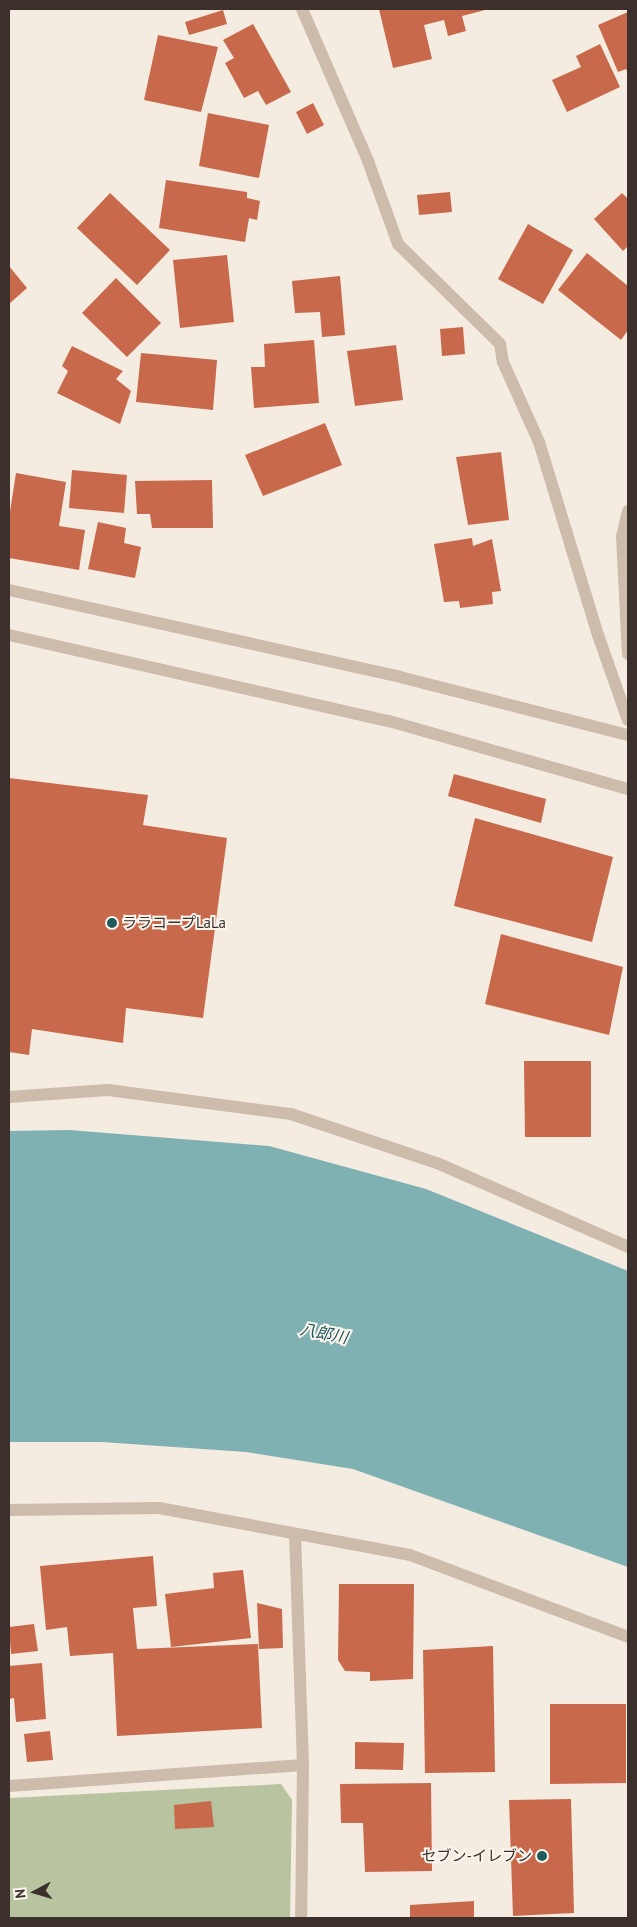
<!DOCTYPE html>
<meta charset="utf-8">
<style>
body{margin:0}
#map{position:relative;width:637px;height:1927px;overflow:hidden;background:#f4ebe1;font-family:"PT Sans","Noto Sans JP",sans-serif}
div>[style]{position:absolute}
.green>*{inset:0;background:#b8c4a0}
.water>*{inset:0;background:#7fb0b2}
.building>*{inset:0;background:#c8694b}
.minor>*{height:12px;margin:-6px;padding:0 6px;transform-origin:6px;border-radius:6px;background:#cdbbac}
.dots>*{width:14px;height:14px;translate:-50% -50%;box-sizing:border-box;border:2px solid #fbf5ee;border-radius:50%}
span{translate:-50% -50%;white-space:nowrap;text-align:center;line-height:1.15;-webkit-text-stroke:4px #fbf5ee;paint-order:stroke}
.poi-label{font-size:15px;color:#3b302b}
.left{translate:0 -50%;text-align:left}
.right{translate:-100% -50%;text-align:right}
.water-label{font-size:16px;color:#1f5a5e;font-style:italic}
.frame{position:absolute;inset:0;border:10px solid #3b302b;pointer-events:none}
.north{position:absolute;left:10px;top:1867px;width:50px;height:50px;-webkit-text-stroke:4px #fbf5ee;paint-order:stroke;rotate:264deg;font-size:14px;font-weight:700;line-height:20px;text-align:center;color:#3b302b}
.north::after{content:'';display:block;margin:auto;width:18px;height:22px;background:#3b302b;clip-path:polygon(50% 0,100% 100%,50% 72%,0 100%)}
</style>
<div id="map">
<div class="green">
<div style="clip-path:polygon(281px 1784px,292px 1800px,290px 1918px,9px 1918px,9px 1798px)"></div>
</div>
<div class="water">
<div style="clip-path:polygon(69px 1130px,269px 1146px,426px 1189px,628px 1271px,628px 1567px,353px 1469px,246px 1452px,102px 1442px,9px 1442px,9px 1131px)"></div>
</div>
<div class="building">
<div style="clip-path:polygon(379px 9px,489px 9px,462px 16px,466px 31px,448px 36px,444px 20px,424px 25px,432px 59px,393px 68px)"></div>
<div style="clip-path:polygon(223px 10px,227px 24px,189px 35px,185px 22px)"></div>
<div style="clip-path:polygon(628px 12px,628px 73px,626px 69px,618px 72px,598px 25px)"></div>
<div style="clip-path:polygon(253px 24px,291px 92px,266px 105px,258px 91px,244px 98px,225px 63px,234px 58px,223px 40px)"></div>
<div style="clip-path:polygon(158px 35px,218px 47px,201px 112px,144px 100px)"></div>
<div style="clip-path:polygon(600px 44px,620px 87px,567px 112px,552px 80px,581px 67px,576px 56px)"></div>
<div style="clip-path:polygon(313px 103px,324px 125px,307px 134px,296px 112px)"></div>
<div style="clip-path:polygon(208px 113px,269px 125px,259px 178px,199px 166px)"></div>
<div style="clip-path:polygon(166px 180px,247px 192px,247px 198px,260px 201px,257px 220px,249px 218px,245px 242px,159px 228px)"></div>
<div style="clip-path:polygon(450px 192px,452px 212px,419px 215px,417px 195px)"></div>
<div style="clip-path:polygon(110px 193px,170px 250px,137px 285px,77px 228px)"></div>
<div style="clip-path:polygon(622px 193px,628px 199px,628px 246px,623px 251px,594px 219px)"></div>
<div style="clip-path:polygon(528px 224px,573px 250px,543px 304px,498px 279px)"></div>
<div style="clip-path:polygon(587px 253px,628px 286px,628px 330px,621px 340px,558px 290px)"></div>
<div style="clip-path:polygon(227px 255px,234px 322px,180px 328px,173px 260px)"></div>
<div style="clip-path:polygon(9px 266px,27px 288px,9px 304px)"></div>
<div style="clip-path:polygon(340px 276px,345px 335px,322px 337px,320px 312px,295px 313px,292px 281px)"></div>
<div style="clip-path:polygon(116px 278px,161px 323px,127px 357px,82px 313px)"></div>
<div style="clip-path:polygon(463px 327px,465px 354px,442px 356px,440px 329px)"></div>
<div style="clip-path:polygon(314px 340px,319px 403px,254px 408px,251px 367px,265px 367px,264px 344px)"></div>
<div style="clip-path:polygon(396px 345px,403px 400px,355px 406px,347px 351px)"></div>
<div style="clip-path:polygon(72px 346px,123px 371px,116px 379px,131px 391px,120px 424px,57px 393px,68px 371px,62px 366px)"></div>
<div style="clip-path:polygon(141px 353px,217px 360px,213px 410px,136px 402px)"></div>
<div style="clip-path:polygon(325px 423px,342px 465px,263px 496px,245px 455px)"></div>
<div style="clip-path:polygon(501px 452px,509px 520px,468px 525px,456px 457px)"></div>
<div style="clip-path:polygon(72px 470px,127px 475px,124px 513px,69px 508px)"></div>
<div style="clip-path:polygon(16px 473px,66px 482px,59px 526px,85px 530px,79px 570px,9px 558px,9px 518px)"></div>
<div style="clip-path:polygon(212px 480px,213px 528px,152px 528px,150px 514px,137px 514px,135px 481px)"></div>
<div style="clip-path:polygon(98px 522px,126px 528px,124px 543px,141px 547px,135px 578px,88px 569px)"></div>
<div style="clip-path:polygon(472px 538px,473px 546px,492px 539px,501px 591px,492px 592px,493px 604px,460px 608px,459px 601px,444px 602px,434px 544px)"></div>
<div style="clip-path:polygon(454px 774px,546px 799px,541px 823px,448px 796px)"></div>
<div style="clip-path:polygon(9px 778px,148px 795px,143px 825px,227px 838px,203px 1018px,126px 1008px,123px 1043px,32px 1029px,29px 1055px,9px 1052px)"></div>
<div style="clip-path:polygon(475px 818px,613px 857px,592px 942px,454px 906px)"></div>
<div style="clip-path:polygon(501px 934px,623px 967px,609px 1035px,485px 1004px)"></div>
<div style="clip-path:polygon(524px 1061px,591px 1061px,591px 1137px,525px 1137px)"></div>
<div style="clip-path:polygon(153px 1556px,157px 1606px,133px 1608px,137px 1649px,258px 1644px,262px 1728px,117px 1736px,113px 1653px,70px 1656px,67px 1627px,46px 1630px,40px 1566px)"></div>
<div style="clip-path:polygon(243px 1570px,251px 1638px,171px 1647px,165px 1594px,214px 1588px,213px 1573px)"></div>
<div style="clip-path:polygon(339px 1584px,414px 1584px,413px 1679px,370px 1681px,370px 1672px,345px 1671px,338px 1660px)"></div>
<div style="clip-path:polygon(257px 1603px,282px 1609px,283px 1648px,259px 1649px)"></div>
<div style="clip-path:polygon(34px 1624px,38px 1651px,11px 1654px,9px 1627px)"></div>
<div style="clip-path:polygon(493px 1646px,495px 1772px,425px 1773px,423px 1650px)"></div>
<div style="clip-path:polygon(42px 1663px,46px 1719px,16px 1722px,14px 1698px,9px 1699px,9px 1666px)"></div>
<div style="clip-path:polygon(550px 1704px,626px 1704px,626px 1783px,550px 1784px)"></div>
<div style="clip-path:polygon(50px 1731px,53px 1760px,27px 1762px,24px 1734px)"></div>
<div style="clip-path:polygon(355px 1742px,404px 1743px,403px 1770px,355px 1769px)"></div>
<div style="clip-path:polygon(431px 1783px,432px 1871px,365px 1872px,363px 1823px,341px 1823px,340px 1784px)"></div>
<div style="clip-path:polygon(571px 1799px,574px 1913px,513px 1916px,509px 1800px)"></div>
<div style="clip-path:polygon(211px 1801px,214px 1827px,175px 1829px,174px 1805px)"></div>
<div style="clip-path:polygon(474px 1901px,474px 1918px,410px 1918px,410px 1905px)"></div>
</div>
<div class="minor">
<div style="left:302px;top:9px;width:166px;rotate:66.5deg"></div>
<div style="left:368px;top:161px;width:88px;rotate:70.1deg"></div>
<div style="left:398px;top:244px;width:143px;rotate:44.4deg"></div>
<div style="left:500px;top:344px;width:18px;rotate:81deg"></div>
<div style="left:503px;top:362px;width:88px;rotate:65.8deg"></div>
<div style="left:539px;top:442px;width:202px;rotate:73deg"></div>
<div style="left:598px;top:635px;width:90px;rotate:70.6deg"></div>
<div style="left:628px;top:511px;width:26px;rotate:103deg"></div>
<div style="left:622px;top:536px;width:118px;rotate:87.1deg"></div>
<div style="left:9px;top:590px;width:401px;rotate:12.5deg"></div>
<div style="left:400px;top:677px;width:235px;rotate:14.3deg"></div>
<div style="left:9px;top:635px;width:390px;rotate:12.8deg"></div>
<div style="left:389px;top:721px;width:248px;rotate:15.9deg"></div>
<div style="left:9px;top:1097px;width:99px;rotate:-4deg"></div>
<div style="left:108px;top:1090px;width:185px;rotate:7.5deg"></div>
<div style="left:291px;top:1114px;width:154px;rotate:18.6deg"></div>
<div style="left:437px;top:1163px;width:209px;rotate:23.7deg"></div>
<div style="left:9px;top:1510px;width:150px;rotate:-0.8deg"></div>
<div style="left:159px;top:1508px;width:255px;rotate:10.6deg"></div>
<div style="left:410px;top:1555px;width:233px;rotate:20.6deg"></div>
<div style="left:295px;top:1535px;width:230px;rotate:88deg"></div>
<div style="left:303px;top:1765px;width:153px;rotate:90.7deg"></div>
<div style="left:9px;top:1786px;width:295px;rotate:-4.1deg"></div>
</div>
<div class="dots">
<div style="left:112px;top:923px;background:#1f5a5e"></div>
<div style="left:542px;top:1856px;background:#1f5a5e"></div>
</div>
<div class="poi-label">
<span class="left" style="left:122px;top:923px">ララコープLaLa</span>
<span class="right" style="left:532px;top:1856px">セブン-イレブン</span>
</div>
<div class="water-label">
<span style="left:324px;top:1333px;rotate:11deg">八郎川</span>
</div>
<div class="frame"></div>
<div class="north">N</div>
</div>
